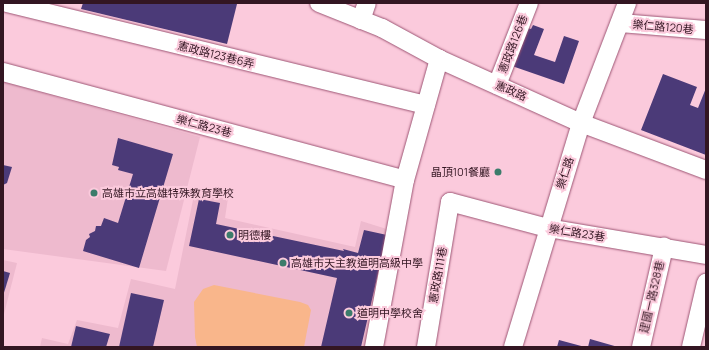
<!DOCTYPE html>
<meta charset="utf-8">
<style>
body{margin:0}
#map{position:relative;width:709px;height:350px;overflow:hidden;background:#fbcadc;font-family:Manrope,"Noto Sans TC",sans-serif}
div>[style]{position:absolute}
.built>*{inset:0;background:#eebace}
.green>*{inset:0;background:#f9b68b}
.building>*{inset:0;background:#4b3a78}
.roads{filter:drop-shadow(0 0 1px #9d5574) drop-shadow(0 0 1px #9d5574)}
.minor>*{height:18px;margin:-9px;padding:0 9px;transform-origin:9px;border-radius:9px;background:#fff}
.dots>*{width:11px;height:11px;translate:-50% -50%;box-sizing:border-box;border:2px solid #fbcadc;border-radius:50%}
span{translate:-50% -50%;white-space:nowrap;text-align:center;line-height:1.15;-webkit-text-stroke:4px #fbcadc;paint-order:stroke}
.street-label{font-size:11px;color:#331622}
.poi-label{font-size:11px;color:#331622}
.right{translate:-100% -50%;text-align:right}
.left{translate:0 -50%;text-align:left}
.frame{position:absolute;inset:0;border:4px solid #331622;pointer-events:none}
</style>
<div id="map">
<div class="built">
<div style="clip-path:polygon(3px 82px,200px 137px,166px 271px,3px 249px)"></div>
<div style="clip-path:polygon(195px 190px,228px 198px,225px 218px,355px 247px,361px 221px,393px 231px,366px 347px,40px 347px,42px 338px,68px 344px,77px 320px,118px 328px,131px 279px,175px 289px)"></div>
<div style="clip-path:polygon(3px 260px,17px 263px,3px 318px)"></div>
</div>
<div class="green">
<div style="clip-path:polygon(214px 285px,300px 302px,308px 305px,311px 310px,304px 347px,197px 347px,195px 337px,194px 302px,203px 289px)"></div>
</div>
<div class="building">
<div style="clip-path:polygon(83px 3px,232px 3px,237px 4px,227px 44px,81px 9px)"></div>
<div style="clip-path:polygon(533px 25px,544px 29px,534px 55px,555px 62px,564px 36px,579px 41px,564px 84px,512px 66px,525px 27px,531px 29px)"></div>
<div style="clip-path:polygon(663px 74px,697px 87px,690px 105px,698px 108px,706px 88px,706px 155px,641px 130px)"></div>
<div style="clip-path:polygon(118px 138px,173px 154px,139px 268px,83px 251px,86px 240px,90px 237px,89px 234px,95px 231px,96px 226px,101px 226px,104px 218px,118px 223px,133px 174px,118px 170px,119px 167px,112px 165px)"></div>
<div style="clip-path:polygon(3px 165px,12px 167px,7px 183px,3px 185px)"></div>
<div style="clip-path:polygon(199px 199px,220px 203px,216px 224px,344px 251px,343px 249px,358px 253px,364px 230px,387px 235px,361px 347px,321px 347px,337px 278px,189px 246px)"></div>
<div style="clip-path:polygon(3px 271px,10px 273px,3px 296px)"></div>
<div style="clip-path:polygon(131px 293px,164px 300px,153px 347px,119px 347px)"></div>
<div style="clip-path:polygon(76px 326px,110px 334px,106px 347px,71px 347px)"></div>
<div style="clip-path:polygon(590px 339px,618px 347px,588px 347px)"></div>
<div style="clip-path:polygon(559px 340px,585px 347px,557px 347px)"></div>
</div>
<div class="roads">
<div class="minor">
<div style="left:7px;top:3px;width:431px;rotate:13.7deg"></div>
<div style="left:319px;top:3px;width:68px;rotate:21.6deg"></div>
<div style="left:382px;top:28px;width:65px;rotate:28.5deg"></div>
<div style="left:439px;top:59px;width:156px;rotate:24.3deg"></div>
<div style="left:581px;top:123px;width:134px;rotate:20.6deg"></div>
<div style="left:361px;top:20px;width:18px;rotate:-71deg"></div>
<div style="left:620px;top:23px;width:86px;rotate:4.7deg"></div>
<div style="left:3px;top:72px;width:416px;rotate:15deg"></div>
<div style="left:497px;top:85px;width:88px;rotate:-68.7deg"></div>
<div style="left:374px;top:347px;width:170px;rotate:-79.5deg"></div>
<div style="left:405px;top:180px;width:126px;rotate:-74.3deg"></div>
<div style="left:426px;top:347px;width:147px;rotate:-80.6deg"></div>
<div style="left:450px;top:202px;width:101px;rotate:14.9deg"></div>
<div style="left:548px;top:228px;width:160px;rotate:9.7deg"></div>
<div style="left:513px;top:347px;width:234px;rotate:-73.1deg"></div>
<div style="left:581px;top:123px;width:129px;rotate:-69deg"></div>
<div style="left:641px;top:347px;width:103px;rotate:-77deg"></div>
<div style="left:691px;top:347px;width:66px;rotate:-76.8deg"></div>
</div>
</div>
<div class="dots">
<div style="left:498px;top:172px;background:#3c7c6b"></div>
<div style="left:94px;top:193px;background:#3c7c6b"></div>
<div style="left:230px;top:235px;background:#3c7c6b"></div>
<div style="left:283px;top:263px;background:#3c7c6b"></div>
<div style="left:349px;top:313px;background:#3c7c6b"></div>
</div>
<div class="street-label">
<span style="left:663px;top:27px;rotate:5deg">樂仁路120巷</span>
<span style="left:513px;top:44px;rotate:-69deg">憲政路126巷</span>
<span style="left:216px;top:55px;rotate:14deg">憲政路123巷6弄</span>
<span style="left:511px;top:91px;rotate:24deg">憲政路</span>
<span style="left:204px;top:126px;rotate:15deg">樂仁路23巷</span>
<span style="left:565px;top:173px;rotate:-72deg">樂仁路</span>
<span style="left:577px;top:233px;rotate:9deg">樂仁路23巷</span>
<span style="left:438px;top:275px;rotate:-80deg">憲政路111巷</span>
<span style="left:652px;top:297px;rotate:-77deg">建國一路328巷</span>
</div>
<div class="poi-label">
<span class="right" style="left:490px;top:172px">晶頂101餐廳</span>
<span class="left" style="left:102px;top:193px">高雄市立高雄特殊教育學校</span>
<span class="left" style="left:238px;top:235px">明德樓</span>
<span class="left" style="left:291px;top:263px">高雄市天主教道明高級中學</span>
<span class="left" style="left:357px;top:313px">道明中學校舍</span>
</div>
<div class="frame"></div>
</div>
